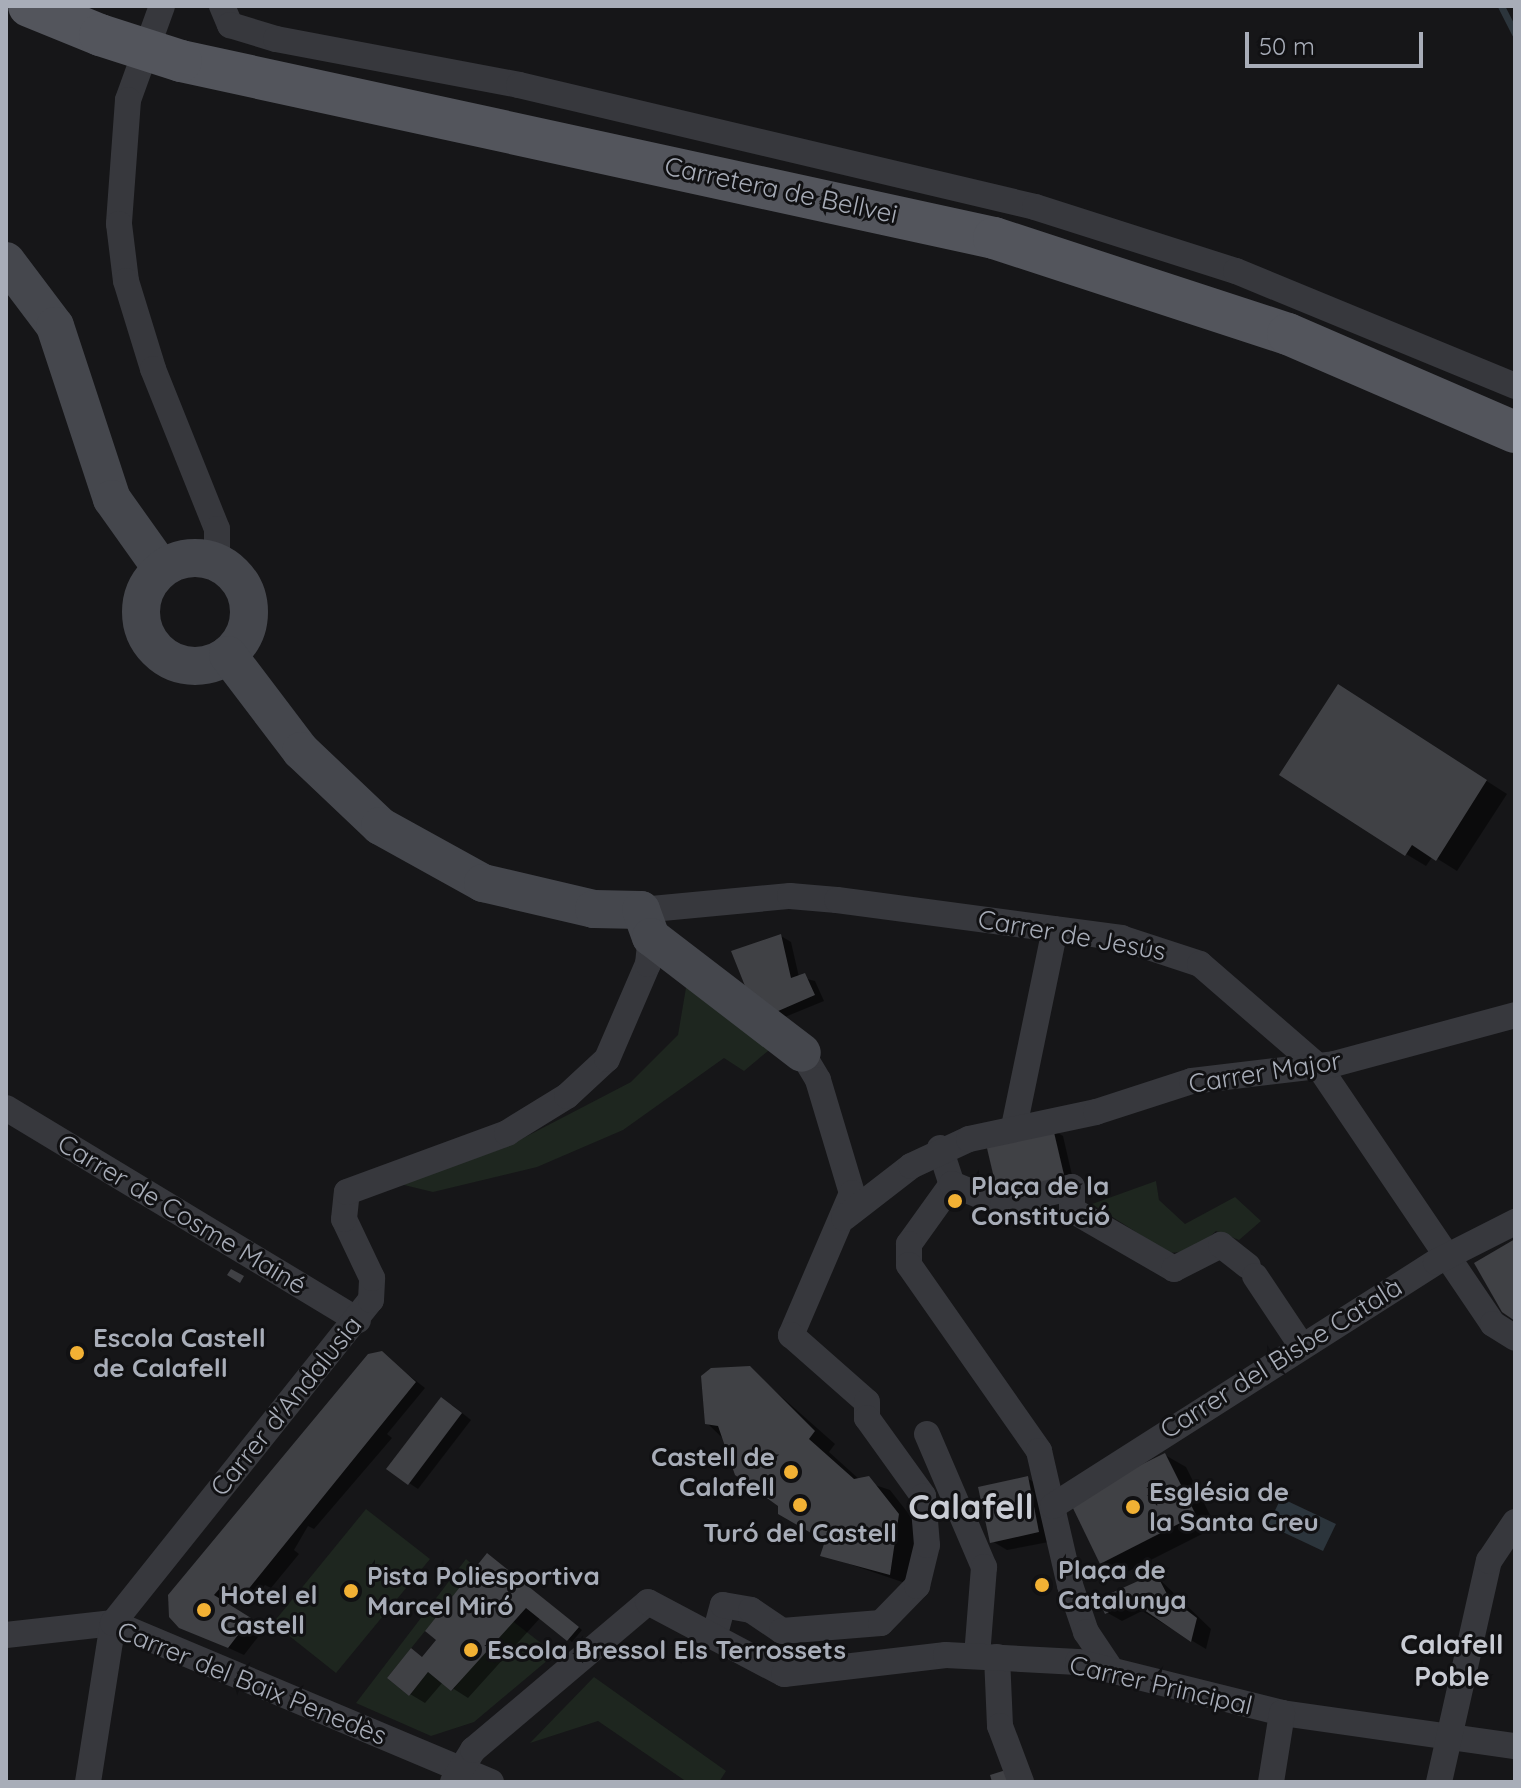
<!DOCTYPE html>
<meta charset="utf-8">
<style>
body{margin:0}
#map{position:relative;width:1521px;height:1788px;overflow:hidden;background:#161618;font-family:Quicksand,sans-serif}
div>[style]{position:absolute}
.green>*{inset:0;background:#1e261f}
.water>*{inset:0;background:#2c353c}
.shadow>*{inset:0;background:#0007}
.stream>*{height:7px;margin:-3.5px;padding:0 3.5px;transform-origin:3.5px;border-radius:3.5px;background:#2c353c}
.building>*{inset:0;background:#404145}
.street>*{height:26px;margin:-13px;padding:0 13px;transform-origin:13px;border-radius:13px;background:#37383d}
.secondary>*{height:38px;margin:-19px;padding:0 19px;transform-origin:19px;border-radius:19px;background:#45474d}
.secondary>.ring{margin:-19px;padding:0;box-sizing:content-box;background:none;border:38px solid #45474d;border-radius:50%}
.primary>*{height:42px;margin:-21px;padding:0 21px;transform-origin:21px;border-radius:21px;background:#53555c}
.primary-bridge>*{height:42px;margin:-21px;padding:0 21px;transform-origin:21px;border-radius:21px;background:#53555c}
.dots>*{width:22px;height:22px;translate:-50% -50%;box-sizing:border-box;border:4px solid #111113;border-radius:50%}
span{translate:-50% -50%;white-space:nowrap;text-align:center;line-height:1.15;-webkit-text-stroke:6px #111113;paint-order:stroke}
.street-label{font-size:26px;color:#a8adb8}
.poi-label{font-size:26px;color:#a8adb8;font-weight:700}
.left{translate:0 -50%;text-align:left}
.right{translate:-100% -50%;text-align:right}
.neighbourhood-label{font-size:28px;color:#c9ccd4;font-weight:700}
.district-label{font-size:34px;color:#c9ccd4;font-weight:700}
.frame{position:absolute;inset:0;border:8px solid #a8adb8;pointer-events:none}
.scale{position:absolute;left:1245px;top:32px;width:178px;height:36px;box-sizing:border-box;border:4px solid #a8adb8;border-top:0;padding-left:10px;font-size:24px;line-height:28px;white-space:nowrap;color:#a8adb8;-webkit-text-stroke:6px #111113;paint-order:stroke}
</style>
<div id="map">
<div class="green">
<div style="clip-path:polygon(687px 982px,775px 1045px,744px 1071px,724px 1058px,623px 1130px,537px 1167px,433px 1192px,400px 1184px,504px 1148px,631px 1082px,678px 1035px)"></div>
<div style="clip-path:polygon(1156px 1181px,1159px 1200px,1185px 1224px,1235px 1197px,1261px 1221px,1239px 1240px,1216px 1231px,1195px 1251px,1169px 1253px,1092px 1204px)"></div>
<div style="clip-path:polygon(366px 1509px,430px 1559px,336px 1673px,273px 1623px)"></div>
<div style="clip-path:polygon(466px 1559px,476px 1568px,387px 1678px,409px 1696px,428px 1672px,452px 1691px,510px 1619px,555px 1654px,474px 1722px,431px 1736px,356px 1703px)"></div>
<div style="clip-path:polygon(594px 1677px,726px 1771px,719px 1782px,687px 1782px,598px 1721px,530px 1743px)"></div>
</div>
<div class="water">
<div style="clip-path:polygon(1281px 1498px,1336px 1524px,1323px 1551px,1268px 1525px)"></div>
</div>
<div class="shadow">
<div style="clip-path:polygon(1359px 699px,1507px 794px,1457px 871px,1433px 856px,1426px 866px,1406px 854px)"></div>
<div style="clip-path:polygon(781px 936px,791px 942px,799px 977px,815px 981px,824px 1001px,780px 1019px,749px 990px)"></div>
<div style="clip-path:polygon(1053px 1130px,1063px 1136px,1072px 1175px,1010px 1199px)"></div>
<div style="clip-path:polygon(381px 1353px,425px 1388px,387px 1434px,392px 1438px,314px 1529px,308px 1526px,294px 1550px,299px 1554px,271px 1588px,265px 1585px,249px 1606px,235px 1597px,228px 1605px,265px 1628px,244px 1655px,180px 1626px,168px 1602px)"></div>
<div style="clip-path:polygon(749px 1368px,835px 1444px,829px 1452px,860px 1480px,890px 1490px,919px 1527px,911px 1585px,823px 1555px,828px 1541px,707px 1423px)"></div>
<div style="clip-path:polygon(452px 1405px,471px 1420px,418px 1489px,409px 1483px)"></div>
<div style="clip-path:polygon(1165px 1455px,1186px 1467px,1216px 1527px,1123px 1574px,1102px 1562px)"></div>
<div style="clip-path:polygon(1027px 1478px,1043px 1487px,1054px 1541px,1007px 1550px,992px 1541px)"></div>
<div style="clip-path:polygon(492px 1558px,582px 1630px,572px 1642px,541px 1617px,468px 1698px,443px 1682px,425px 1703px,410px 1694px,424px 1658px)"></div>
<div style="clip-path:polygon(1156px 1576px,1211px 1629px,1206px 1649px,1142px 1611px,1122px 1621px,1106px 1612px)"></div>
</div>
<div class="stream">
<div style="left:1501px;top:6px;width:31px;rotate:63deg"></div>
</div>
<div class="building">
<div style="clip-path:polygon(1338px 684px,1487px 780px,1436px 861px,1412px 845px,1405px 856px,1279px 775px)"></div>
<div style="clip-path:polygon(781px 934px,791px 978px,805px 973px,815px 995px,769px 1015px,747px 991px,731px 951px)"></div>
<div style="clip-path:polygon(1053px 1128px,1065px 1179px,998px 1195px,986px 1144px)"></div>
<div style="clip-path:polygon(1515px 1239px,1515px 1321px,1502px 1312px,1474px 1263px)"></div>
<div style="clip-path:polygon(231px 1269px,244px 1276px,240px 1283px,227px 1275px)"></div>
<div style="clip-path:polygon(382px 1351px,416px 1382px,238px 1602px,221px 1587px,214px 1595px,251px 1618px,228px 1648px,179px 1628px,169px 1617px,168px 1595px,368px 1354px)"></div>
<div style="clip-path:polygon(750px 1366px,815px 1431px,809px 1439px,854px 1479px,869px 1476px,899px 1514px,890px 1575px,820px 1556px,825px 1541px,778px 1514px,778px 1506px,735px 1475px,718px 1426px,705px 1424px,701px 1376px,711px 1368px)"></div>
<div style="clip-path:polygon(441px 1397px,462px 1413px,408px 1485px,386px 1469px)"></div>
<div style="clip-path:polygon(1165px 1453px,1196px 1515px,1100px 1564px,1069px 1500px)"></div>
<div style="clip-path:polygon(1028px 1476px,1039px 1532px,990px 1543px,978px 1487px)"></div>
<div style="clip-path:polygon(487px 1553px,579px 1627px,567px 1641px,526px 1608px,451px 1691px,428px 1672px,409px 1696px,387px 1678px,411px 1648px,422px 1657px,436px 1640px,425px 1631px)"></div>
<div style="clip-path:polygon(1156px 1573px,1168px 1596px,1197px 1618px,1191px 1642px,1131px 1601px,1105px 1614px,1098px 1599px)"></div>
<div style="clip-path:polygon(1009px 1769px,1013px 1782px,992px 1782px,990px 1775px)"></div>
</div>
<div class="street">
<div style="left:162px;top:6px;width:100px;rotate:109.9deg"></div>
<div style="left:128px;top:100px;width:124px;rotate:94.2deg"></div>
<div style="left:119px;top:224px;width:57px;rotate:83deg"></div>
<div style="left:126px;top:281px;width:92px;rotate:72.9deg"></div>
<div style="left:153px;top:369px;width:172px;rotate:68.2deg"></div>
<div style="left:217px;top:529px;width:34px;rotate:90deg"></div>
<div style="left:222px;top:6px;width:21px;rotate:67deg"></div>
<div style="left:230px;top:25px;width:48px;rotate:16.9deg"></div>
<div style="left:276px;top:39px;width:247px;rotate:10.7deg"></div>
<div style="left:519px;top:85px;width:530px;rotate:13.3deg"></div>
<div style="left:1035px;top:207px;width:211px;rotate:17.7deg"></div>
<div style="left:1236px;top:271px;width:302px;rotate:22.4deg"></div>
<div style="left:641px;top:910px;width:150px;rotate:-5.4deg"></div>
<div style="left:790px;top:896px;width:47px;rotate:4.9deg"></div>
<div style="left:837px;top:900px;width:287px;rotate:7.6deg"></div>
<div style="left:1121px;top:938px;width:83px;rotate:18.2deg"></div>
<div style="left:1200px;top:964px;width:157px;rotate:40.9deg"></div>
<div style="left:1319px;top:1067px;width:310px;rotate:55.9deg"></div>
<div style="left:1493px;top:1324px;width:26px;rotate:32deg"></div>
<div style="left:802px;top:1053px;width:31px;rotate:59deg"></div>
<div style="left:818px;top:1080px;width:118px;rotate:73.3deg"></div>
<div style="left:852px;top:1193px;width:155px;rotate:113.2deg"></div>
<div style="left:791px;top:1335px;width:101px;rotate:41.4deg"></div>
<div style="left:867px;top:1402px;width:16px;rotate:90deg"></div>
<div style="left:867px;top:1418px;width:96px;rotate:54.3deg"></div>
<div style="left:6px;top:1108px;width:411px;rotate:31.1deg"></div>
<div style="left:1014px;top:1127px;width:202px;rotate:-78.3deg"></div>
<div style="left:940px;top:1148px;width:38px;rotate:72deg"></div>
<div style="left:952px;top:1184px;width:74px;rotate:125.6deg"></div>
<div style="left:909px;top:1244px;width:21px;rotate:90deg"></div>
<div style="left:909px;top:1265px;width:227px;rotate:55deg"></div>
<div style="left:1039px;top:1451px;width:138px;rotate:77deg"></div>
<div style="left:1070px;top:1585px;width:50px;rotate:71.2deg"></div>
<div style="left:1086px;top:1632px;width:43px;rotate:56.3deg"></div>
<div style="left:952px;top:1184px;width:55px;rotate:22.4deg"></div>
<div style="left:1003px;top:1205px;width:71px;rotate:-14.6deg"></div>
<div style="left:1072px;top:1187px;width:23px;rotate:90deg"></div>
<div style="left:1072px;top:1210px;width:118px;rotate:30deg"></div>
<div style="left:1174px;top:1269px;width:53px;rotate:-27.1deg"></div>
<div style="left:1221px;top:1245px;width:34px;rotate:38deg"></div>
<div style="left:844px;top:1218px;width:85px;rotate:-37.8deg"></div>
<div style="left:911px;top:1166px;width:64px;rotate:-25deg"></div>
<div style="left:969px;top:1139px;width:130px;rotate:-12deg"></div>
<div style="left:1096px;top:1112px;width:101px;rotate:-17.9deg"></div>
<div style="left:1192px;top:1081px;width:143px;rotate:-6.8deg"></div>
<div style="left:1334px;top:1064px;width:188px;rotate:-15.1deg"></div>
<div style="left:1255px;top:1276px;width:83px;rotate:56.3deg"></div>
<div style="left:927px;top:1434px;width:145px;rotate:66.8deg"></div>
<div style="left:984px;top:1567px;width:89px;rotate:94.5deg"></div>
<div style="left:1053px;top:1506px;width:454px;rotate:-32.5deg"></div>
<div style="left:1436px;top:1262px;width:89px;rotate:-26.9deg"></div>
<div style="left:715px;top:1634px;width:30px;rotate:-75deg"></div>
<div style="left:723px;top:1605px;width:28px;rotate:10deg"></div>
<div style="left:751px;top:1610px;width:37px;rotate:34deg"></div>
<div style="left:782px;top:1631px;width:99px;rotate:-4.6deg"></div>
<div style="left:881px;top:1623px;width:52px;rotate:-45.8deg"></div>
<div style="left:917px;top:1586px;width:42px;rotate:-76.3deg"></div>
<div style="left:927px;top:1545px;width:49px;rotate:-94.7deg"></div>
<div style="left:6px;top:1635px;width:108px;rotate:-6.4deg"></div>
<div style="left:113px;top:1623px;width:410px;rotate:22.8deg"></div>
<div style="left:997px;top:1657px;width:69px;rotate:87.5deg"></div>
<div style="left:1000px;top:1726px;width:60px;rotate:69.4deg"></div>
<div style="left:88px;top:1782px;width:161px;rotate:-81.1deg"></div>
<div style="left:113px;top:1623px;width:413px;rotate:-51.4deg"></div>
<div style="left:371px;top:1300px;width:22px;rotate:-87deg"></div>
<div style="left:372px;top:1278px;width:65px;rotate:-115.4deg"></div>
<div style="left:344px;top:1219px;width:27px;rotate:-84deg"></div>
<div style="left:347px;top:1192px;width:171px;rotate:-20.2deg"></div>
<div style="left:507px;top:1133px;width:70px;rotate:-31.7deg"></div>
<div style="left:567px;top:1096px;width:54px;rotate:-42.8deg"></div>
<div style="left:607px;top:1059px;width:103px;rotate:-66.7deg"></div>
<div style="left:648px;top:964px;width:27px;rotate:-84deg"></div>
<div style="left:453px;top:1782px;width:38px;rotate:-58deg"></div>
<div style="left:473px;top:1750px;width:229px;rotate:-40.2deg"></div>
<div style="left:648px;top:1602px;width:154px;rotate:27.9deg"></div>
<div style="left:784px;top:1674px;width:163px;rotate:-6.7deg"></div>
<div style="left:946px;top:1655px;width:132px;rotate:3deg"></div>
<div style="left:1078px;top:1662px;width:210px;rotate:14deg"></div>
<div style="left:1282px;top:1713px;width:235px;rotate:8.1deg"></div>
<div style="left:1271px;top:1782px;width:70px;rotate:-80.9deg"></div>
<div style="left:1439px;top:1782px;width:227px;rotate:-77.3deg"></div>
<div style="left:1489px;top:1561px;width:47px;rotate:-56.3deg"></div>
</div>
<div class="secondary">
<div style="left:6px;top:261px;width:81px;rotate:53deg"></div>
<div style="left:55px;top:326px;width:182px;rotate:71.8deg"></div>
<div style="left:112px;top:499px;width:85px;rotate:54.6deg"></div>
<div class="ring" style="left:141px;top:558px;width:70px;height:70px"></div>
<div style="left:228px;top:655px;width:121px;rotate:52.8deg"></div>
<div style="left:301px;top:751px;width:109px;rotate:43.5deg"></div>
<div style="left:380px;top:826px;width:118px;rotate:29deg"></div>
<div style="left:483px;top:883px;width:114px;rotate:13.2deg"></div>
<div style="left:594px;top:909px;width:47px;rotate:1.2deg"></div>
<div style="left:641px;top:910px;width:29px;rotate:70deg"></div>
<div style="left:651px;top:937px;width:190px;rotate:37.5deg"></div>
</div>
<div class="primary">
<div style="left:29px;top:6px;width:77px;rotate:22.2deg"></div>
<div style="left:181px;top:61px;width:832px;rotate:12.28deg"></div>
<div style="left:994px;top:238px;width:309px;rotate:18.1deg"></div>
<div style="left:1288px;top:334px;width:247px;rotate:23.4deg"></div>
</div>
<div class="primary-bridge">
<div style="left:100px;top:35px;width:85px;rotate:17.8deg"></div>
</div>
<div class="dots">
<div style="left:955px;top:1201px;background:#f2b134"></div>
<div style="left:77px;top:1353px;background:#f2b134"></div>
<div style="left:791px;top:1472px;background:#f2b134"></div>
<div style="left:800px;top:1505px;background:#f2b134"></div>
<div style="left:1133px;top:1507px;background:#f2b134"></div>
<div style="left:1042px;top:1585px;background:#f2b134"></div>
<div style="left:351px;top:1591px;background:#f2b134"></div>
<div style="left:204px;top:1610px;background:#f2b134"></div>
<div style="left:471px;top:1650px;background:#f2b134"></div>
</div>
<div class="street-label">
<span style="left:781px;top:190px;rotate:12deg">Carretera de Bellvei</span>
<span style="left:1072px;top:935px;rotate:10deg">Carrer de Jesús</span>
<span style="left:1265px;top:1072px;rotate:-9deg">Carrer Major</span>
<span style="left:182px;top:1214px;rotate:31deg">Carrer de Cosme Mainé</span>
<span style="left:1281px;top:1358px;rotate:-32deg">Carrer del Bisbe Català</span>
<span style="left:286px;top:1406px;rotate:-51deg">Carrer d'Andalusia</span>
<span style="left:252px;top:1683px;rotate:22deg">Carrer del Baix Penedès</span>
<span style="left:1161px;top:1685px;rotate:13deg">Carrer Principal</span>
</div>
<div class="poi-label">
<span class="left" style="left:971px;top:1201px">Plaça de la<br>Constitució</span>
<span class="left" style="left:93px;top:1353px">Escola Castell<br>de Calafell</span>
<span class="right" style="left:775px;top:1472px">Castell de<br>Calafell</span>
<span class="left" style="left:1149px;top:1507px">Església de<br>la Santa Creu</span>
<span style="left:800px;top:1533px">Turó del Castell</span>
<span class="left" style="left:1058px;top:1585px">Plaça de<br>Catalunya</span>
<span class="left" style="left:367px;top:1591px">Pista Poliesportiva<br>Marcel Miró</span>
<span class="left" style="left:220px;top:1610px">Hotel el<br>Castell</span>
<span class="left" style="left:487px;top:1650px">Escola Bressol Els Terrossets</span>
</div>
<div class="neighbourhood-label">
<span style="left:1452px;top:1660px">Calafell<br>Poble</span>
</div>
<div class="district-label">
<span style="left:971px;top:1507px">Calafell</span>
</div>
<div class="frame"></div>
<div class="scale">50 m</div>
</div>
